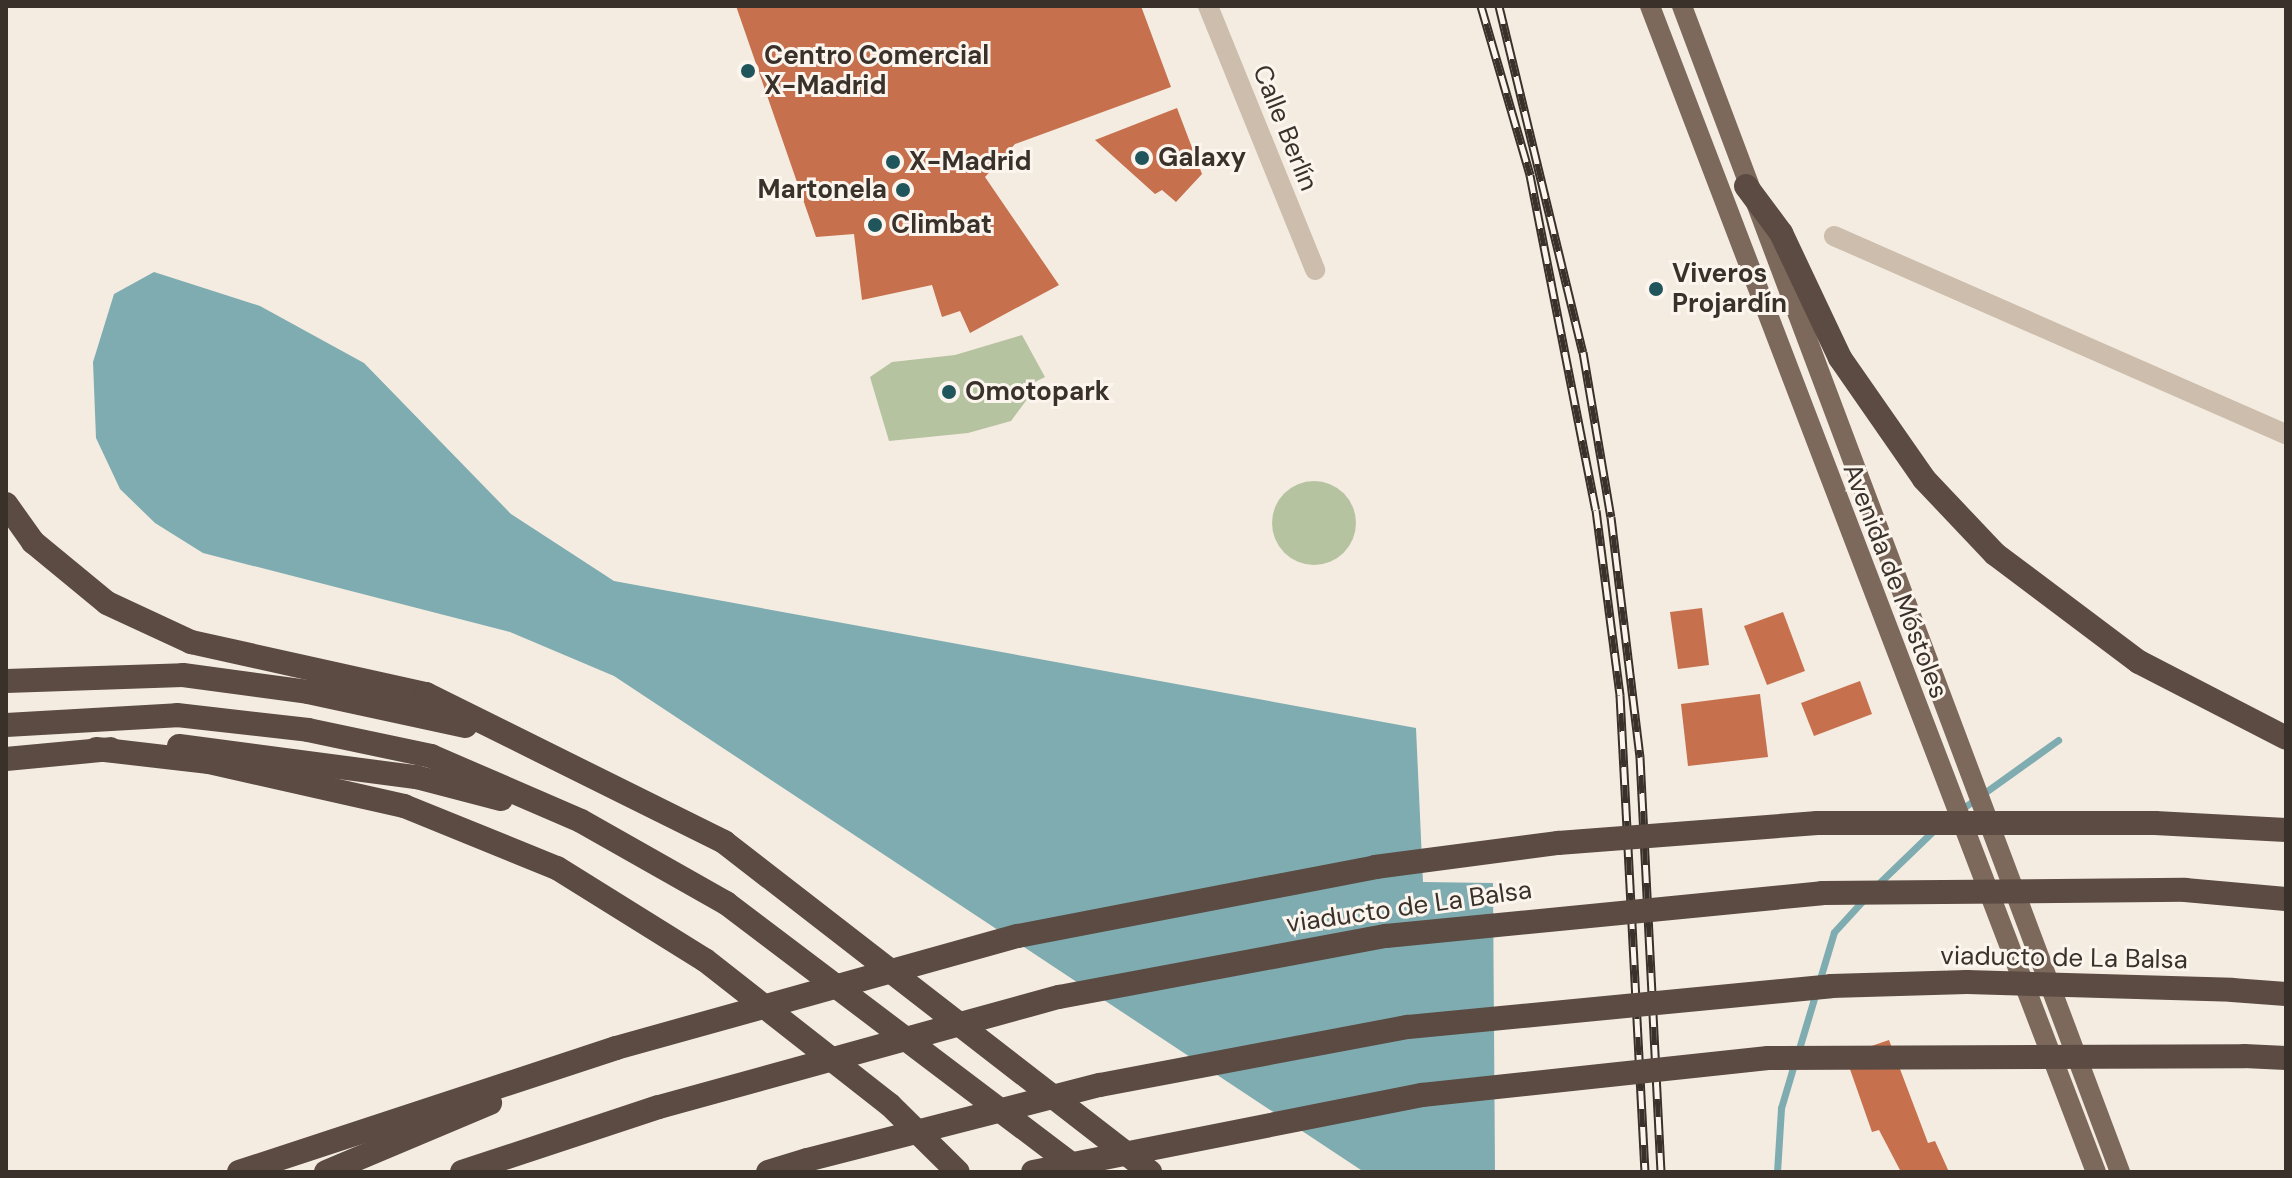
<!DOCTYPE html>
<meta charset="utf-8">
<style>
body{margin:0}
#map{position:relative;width:2292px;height:1178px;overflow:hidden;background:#f4ece1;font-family:"DM Sans",sans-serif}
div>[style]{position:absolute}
.green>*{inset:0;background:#b6c3a0}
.round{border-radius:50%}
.water>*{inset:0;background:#7facb1}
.stream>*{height:7px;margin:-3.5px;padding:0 3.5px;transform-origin:3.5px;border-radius:3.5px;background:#7facb1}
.building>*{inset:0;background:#c6704d}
.street>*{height:20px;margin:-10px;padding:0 10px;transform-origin:10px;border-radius:10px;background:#ccbdac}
.primary>*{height:20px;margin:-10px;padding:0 10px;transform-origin:10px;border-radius:10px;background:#7c695c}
.highway>*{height:24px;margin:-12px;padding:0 12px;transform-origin:12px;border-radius:12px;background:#5b4b42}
.rail>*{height:9px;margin-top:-4.5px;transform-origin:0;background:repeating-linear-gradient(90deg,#fbf5ee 0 18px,#3a312b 0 36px);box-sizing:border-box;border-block:2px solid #3a312b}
.highway-bridge>*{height:24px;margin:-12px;padding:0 12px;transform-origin:12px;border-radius:12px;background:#5b4b42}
.dots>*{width:22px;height:22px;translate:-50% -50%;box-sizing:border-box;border:4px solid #fbf5ee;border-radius:50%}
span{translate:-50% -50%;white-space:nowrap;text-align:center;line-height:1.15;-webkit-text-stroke:6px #fbf5ee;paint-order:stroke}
.poi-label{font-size:26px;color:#3a312b;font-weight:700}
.left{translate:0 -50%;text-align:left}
.right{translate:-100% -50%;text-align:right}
.street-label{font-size:26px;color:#3a312b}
.frame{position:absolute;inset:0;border:8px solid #3a312b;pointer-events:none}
</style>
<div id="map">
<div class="green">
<div style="clip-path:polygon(1022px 335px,1045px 377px,1027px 386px,1028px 398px,1011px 421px,968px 433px,889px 441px,870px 377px,892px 362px,955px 355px)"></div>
<div class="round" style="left:1272px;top:481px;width:84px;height:84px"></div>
</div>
<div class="water">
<div style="clip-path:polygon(154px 272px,260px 306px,364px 363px,511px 514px,614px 581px,1416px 728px,1423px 882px,1493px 883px,1495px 1172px,1364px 1172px,614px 676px,510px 632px,203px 553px,155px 523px,120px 489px,96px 438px,93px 362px,114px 294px)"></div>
</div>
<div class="stream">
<div style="left:1959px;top:811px;width:122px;rotate:-35.6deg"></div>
<div style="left:1876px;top:886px;width:79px;rotate:-44deg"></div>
<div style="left:1798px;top:1052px;width:125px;rotate:-73.3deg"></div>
<div style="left:1834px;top:932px;width:46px;rotate:-47.6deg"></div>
<div style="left:1777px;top:1172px;width:64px;rotate:-86.4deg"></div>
<div style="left:1781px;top:1108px;width:46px;rotate:-73.5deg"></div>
</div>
<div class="building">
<div style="clip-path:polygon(736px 6px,1141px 6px,1171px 87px,1015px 144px,985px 177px,1059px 285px,970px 333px,960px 311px,942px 317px,932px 285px,862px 300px,854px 234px,816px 237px)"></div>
<div style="clip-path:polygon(1177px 108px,1202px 174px,1176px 202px,1162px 190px,1155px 194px,1095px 140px)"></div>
<div style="clip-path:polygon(1702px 608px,1709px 665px,1678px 669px,1670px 612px)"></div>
<div style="clip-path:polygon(1783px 612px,1805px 671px,1767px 685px,1744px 626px)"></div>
<div style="clip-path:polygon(1860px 681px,1872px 714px,1814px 736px,1801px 703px)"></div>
<div style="clip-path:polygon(1760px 694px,1768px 757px,1688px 766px,1681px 704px)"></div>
<div style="clip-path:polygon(1889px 1040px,1928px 1143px,1935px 1141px,1949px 1172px,1901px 1172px,1879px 1130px,1872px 1132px,1845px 1055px)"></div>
</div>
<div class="street">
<div style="left:1208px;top:6px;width:285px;rotate:67.9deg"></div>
<div style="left:1834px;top:236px;width:493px;rotate:23.7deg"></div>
</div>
<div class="primary">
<div style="left:1650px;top:6px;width:1248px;rotate:69.07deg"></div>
<div style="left:1682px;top:6px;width:1246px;rotate:69.41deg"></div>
</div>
<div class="highway">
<div style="left:1746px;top:186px;width:59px;rotate:53.3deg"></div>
<div style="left:1781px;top:233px;width:138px;rotate:64.7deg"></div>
<div style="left:1840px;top:358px;width:147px;rotate:55.2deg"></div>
<div style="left:1924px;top:479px;width:103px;rotate:46.6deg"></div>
<div style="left:1995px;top:554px;width:180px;rotate:36.9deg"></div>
<div style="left:2139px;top:662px;width:165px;rotate:27.3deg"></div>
<div style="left:6px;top:504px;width:47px;rotate:54.6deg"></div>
<div style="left:33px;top:542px;width:96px;rotate:39.5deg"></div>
<div style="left:107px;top:603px;width:93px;rotate:24.9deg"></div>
<div style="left:191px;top:642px;width:241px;rotate:12.5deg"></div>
<div style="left:426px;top:694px;width:333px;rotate:26.4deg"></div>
<div style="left:724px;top:842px;width:539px;rotate:37.76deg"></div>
<div style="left:6px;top:681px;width:177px;rotate:-1.9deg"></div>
<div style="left:183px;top:675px;width:126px;rotate:7.7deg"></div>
<div style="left:308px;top:692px;width:161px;rotate:12.2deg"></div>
<div style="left:6px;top:725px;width:171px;rotate:-3.3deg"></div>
<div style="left:177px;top:715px;width:132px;rotate:6.5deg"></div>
<div style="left:308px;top:730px;width:126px;rotate:11.9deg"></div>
<div style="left:431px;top:756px;width:163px;rotate:23.4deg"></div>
<div style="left:581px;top:821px;width:167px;rotate:29.5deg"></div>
<div style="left:726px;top:903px;width:446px;rotate:37.1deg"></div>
<div style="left:179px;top:746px;width:239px;rotate:7.5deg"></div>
<div style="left:416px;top:777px;width:88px;rotate:14.5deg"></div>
<div style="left:96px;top:749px;width:114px;rotate:6.6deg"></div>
<div style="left:209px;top:762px;width:200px;rotate:12.7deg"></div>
<div style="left:404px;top:806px;width:165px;rotate:22.1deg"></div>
<div style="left:557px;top:868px;width:174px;rotate:31.9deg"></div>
<div style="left:705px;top:960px;width:235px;rotate:38.1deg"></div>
<div style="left:890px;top:1105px;width:95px;rotate:44.6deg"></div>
<div style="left:6px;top:759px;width:105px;rotate:-5.4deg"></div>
<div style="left:2155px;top:823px;width:131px;rotate:3.1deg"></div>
<div style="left:2185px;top:890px;width:101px;rotate:5.1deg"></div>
<div style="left:2232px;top:990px;width:54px;rotate:4.2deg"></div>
<div style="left:2244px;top:1056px;width:42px;rotate:2.7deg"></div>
<div style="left:239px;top:1172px;width:397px;rotate:-18.2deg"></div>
<div style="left:326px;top:1172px;width:178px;rotate:-22.8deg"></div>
<div style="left:462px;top:1172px;width:207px;rotate:-18.3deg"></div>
<div style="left:768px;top:1172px;width:41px;rotate:-17.1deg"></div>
</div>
<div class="rail">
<div style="left:1481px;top:6px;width:176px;rotate:73.8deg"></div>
<div style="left:1530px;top:175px;width:341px;rotate:78.9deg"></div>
<div style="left:1596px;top:510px;width:187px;rotate:82.6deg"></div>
<div style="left:1620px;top:695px;width:478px;rotate:87deg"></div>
<div style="left:1499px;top:6px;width:356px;rotate:76.4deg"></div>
<div style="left:1583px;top:352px;width:167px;rotate:80.4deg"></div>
<div style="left:1611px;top:517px;width:242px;rotate:83.1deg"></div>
<div style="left:1640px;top:757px;width:416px;rotate:87.1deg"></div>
</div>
<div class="highway-bridge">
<div style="left:616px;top:1048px;width:417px;rotate:-15.6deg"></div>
<div style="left:1018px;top:936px;width:364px;rotate:-10.9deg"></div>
<div style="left:1375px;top:867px;width:185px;rotate:-7.5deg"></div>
<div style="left:1558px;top:843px;width:260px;rotate:-4.4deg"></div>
<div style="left:1817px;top:823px;width:338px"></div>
<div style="left:659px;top:1107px;width:415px;rotate:-15.4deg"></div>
<div style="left:1059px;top:997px;width:333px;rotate:-10.6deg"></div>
<div style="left:1386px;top:936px;width:438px;rotate:-5.6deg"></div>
<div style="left:1822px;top:893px;width:363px;rotate:-0.5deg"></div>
<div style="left:807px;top:1160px;width:302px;rotate:-14.4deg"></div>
<div style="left:1100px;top:1085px;width:313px;rotate:-10.7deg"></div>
<div style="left:1408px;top:1027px;width:425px;rotate:-5.5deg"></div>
<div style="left:1831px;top:986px;width:136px;rotate:-1.7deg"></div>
<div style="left:1967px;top:982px;width:265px;rotate:1.7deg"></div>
<div style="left:1033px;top:1172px;width:397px;rotate:-11.2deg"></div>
<div style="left:1422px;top:1095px;width:348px;rotate:-6.1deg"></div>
<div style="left:1768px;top:1058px;width:476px;rotate:-0.2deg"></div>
</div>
<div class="dots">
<div style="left:748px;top:71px;background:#20555c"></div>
<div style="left:1142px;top:158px;background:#20555c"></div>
<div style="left:893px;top:162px;background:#20555c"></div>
<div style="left:903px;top:190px;background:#20555c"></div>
<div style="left:875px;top:225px;background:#20555c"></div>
<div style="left:1656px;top:289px;background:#20555c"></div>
<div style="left:949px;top:392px;background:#20555c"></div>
</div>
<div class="poi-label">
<span class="left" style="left:764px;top:71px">Centro Comercial<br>X-Madrid</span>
<span class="left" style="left:1158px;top:158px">Galaxy</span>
<span class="left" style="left:909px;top:162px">X-Madrid</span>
<span class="right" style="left:887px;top:190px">Martonela</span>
<span class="left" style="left:891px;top:225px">Climbat</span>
<span class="left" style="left:1672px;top:289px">Viveros<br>Projardín</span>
<span class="left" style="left:965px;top:392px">Omotopark</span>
</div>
<div class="street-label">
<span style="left:1285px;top:128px;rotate:68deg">Calle Berlín</span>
<span style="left:1895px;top:581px;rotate:69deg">Avenida de Móstoles</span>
<span style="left:1409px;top:907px;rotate:-8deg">viaducto de La Balsa</span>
<span style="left:2064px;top:958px;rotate:1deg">viaducto de La Balsa</span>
</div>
<div class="frame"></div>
</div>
